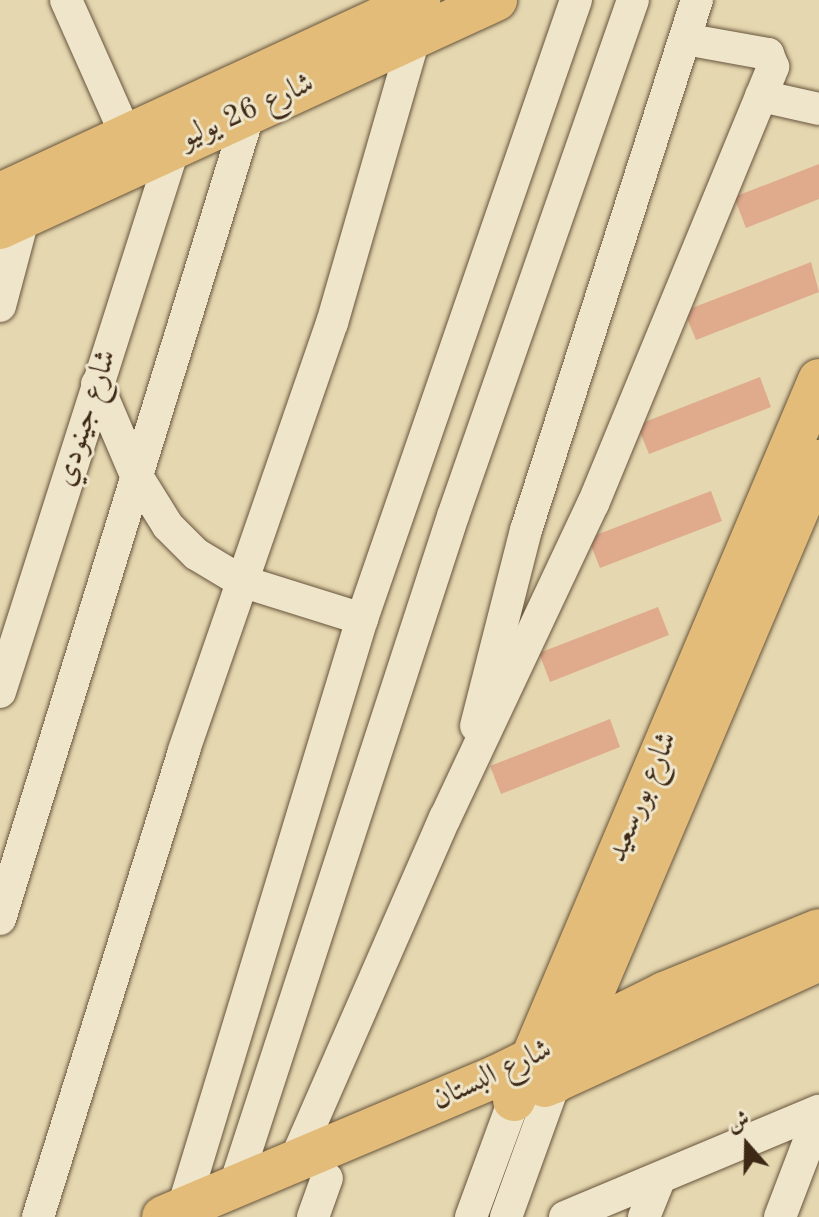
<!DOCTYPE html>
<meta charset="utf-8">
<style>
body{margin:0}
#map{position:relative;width:819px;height:1217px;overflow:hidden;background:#e5d7af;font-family:"Old Standard TT",Amiri,serif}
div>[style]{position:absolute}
.building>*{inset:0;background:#e0ab8d}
.roads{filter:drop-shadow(0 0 2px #67543c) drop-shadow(0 0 2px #67543c)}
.minor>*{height:32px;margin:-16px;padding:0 16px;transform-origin:16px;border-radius:16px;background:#eee5cb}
.major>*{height:42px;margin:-21px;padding:0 21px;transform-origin:21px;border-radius:21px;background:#e2bc78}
span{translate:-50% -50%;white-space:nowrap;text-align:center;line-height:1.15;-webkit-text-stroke:6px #eee5cb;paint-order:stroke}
.street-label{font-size:30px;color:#3d2816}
.north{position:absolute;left:707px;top:1105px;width:80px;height:80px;-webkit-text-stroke:6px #eee5cb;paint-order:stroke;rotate:340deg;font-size:22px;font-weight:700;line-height:32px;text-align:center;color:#3d2816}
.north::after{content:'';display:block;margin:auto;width:28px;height:36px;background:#3d2816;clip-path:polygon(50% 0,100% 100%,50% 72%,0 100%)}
</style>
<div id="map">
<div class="building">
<div style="clip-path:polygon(819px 164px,819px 199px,746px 228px,734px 197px)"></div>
<div style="clip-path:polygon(811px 262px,819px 292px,696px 340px,684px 311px)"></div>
<div style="clip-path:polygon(760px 377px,771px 407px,649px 454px,637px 425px)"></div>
<div style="clip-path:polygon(711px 491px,722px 521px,600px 568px,588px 538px)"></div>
<div style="clip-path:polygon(658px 607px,669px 635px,550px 682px,539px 653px)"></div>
<div style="clip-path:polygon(610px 719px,620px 747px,501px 794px,490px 766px)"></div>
</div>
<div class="roads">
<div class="minor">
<div style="left:66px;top:0;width:170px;rotate:66deg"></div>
<div style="left:761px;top:96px;width:59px;rotate:12.6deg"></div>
<div style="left:0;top:306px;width:93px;rotate:-75.1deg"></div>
<div style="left:97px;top:384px;width:97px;rotate:66.9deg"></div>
<div style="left:135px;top:473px;width:62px;rotate:58.1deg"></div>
<div style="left:168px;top:526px;width:40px;rotate:45deg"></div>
<div style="left:196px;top:554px;width:52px;rotate:31deg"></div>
<div style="left:241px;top:581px;width:127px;rotate:17.4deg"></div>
<div style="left:0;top:692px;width:575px;rotate:-72.29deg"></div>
<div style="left:476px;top:726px;width:202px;rotate:-75.7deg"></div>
<div style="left:526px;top:530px;width:557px;rotate:-72.12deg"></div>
<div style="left:0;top:919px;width:847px;rotate:-72.83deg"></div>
<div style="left:294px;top:1163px;width:377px;rotate:-66.4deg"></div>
<div style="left:445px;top:818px;width:347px;rotate:-64.8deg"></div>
<div style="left:593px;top:504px;width:473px;rotate:-67.6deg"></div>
<div style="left:773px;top:67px;width:14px;rotate:-111deg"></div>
<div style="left:768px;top:54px;width:84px;rotate:-169.8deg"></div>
<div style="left:234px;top:1188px;width:707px;rotate:-71.95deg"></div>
<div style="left:453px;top:516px;width:546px;rotate:-70.77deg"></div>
<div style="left:183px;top:1208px;width:616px;rotate:-73.1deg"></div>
<div style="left:362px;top:619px;width:655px;rotate:-70.93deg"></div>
<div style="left:38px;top:1217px;width:489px;rotate:-72.6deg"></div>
<div style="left:184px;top:750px;width:452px;rotate:-70.9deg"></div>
<div style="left:332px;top:323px;width:300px;rotate:-73.9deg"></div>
<div style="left:313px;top:1217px;width:41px;rotate:-70.3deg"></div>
<div style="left:471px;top:1217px;width:125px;rotate:-69.8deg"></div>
<div style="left:506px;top:1217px;width:144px;rotate:-70.1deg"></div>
<div style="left:565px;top:1217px;width:275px;rotate:-22.7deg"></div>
<div style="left:644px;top:1217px;width:40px;rotate:-68deg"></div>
<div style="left:780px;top:1217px;width:109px;rotate:-69.1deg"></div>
</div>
<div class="major">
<div style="left:0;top:194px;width:462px;rotate:-24.8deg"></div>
<div style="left:0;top:228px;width:546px;rotate:-24.69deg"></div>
<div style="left:555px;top:1082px;width:675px;rotate:-66.97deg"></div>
<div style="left:545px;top:1086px;width:302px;rotate:-24.7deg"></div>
<div style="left:514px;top:1100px;width:782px;rotate:-67.04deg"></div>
<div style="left:163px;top:1217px;width:363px;rotate:-22.9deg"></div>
<div style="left:497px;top:1076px;width:186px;rotate:-26.4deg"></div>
<div style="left:664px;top:993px;width:167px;rotate:-22.1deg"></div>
</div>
</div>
<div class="street-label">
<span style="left:247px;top:111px;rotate:-24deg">شارع 26 يوليو</span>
<span style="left:86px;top:418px;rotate:-72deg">شارع جينودي</span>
<span style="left:642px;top:797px;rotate:-67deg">شارع بورسعيد</span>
<span style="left:492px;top:1075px;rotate:-25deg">شارع البستان</span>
</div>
<div class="north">ش</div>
</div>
